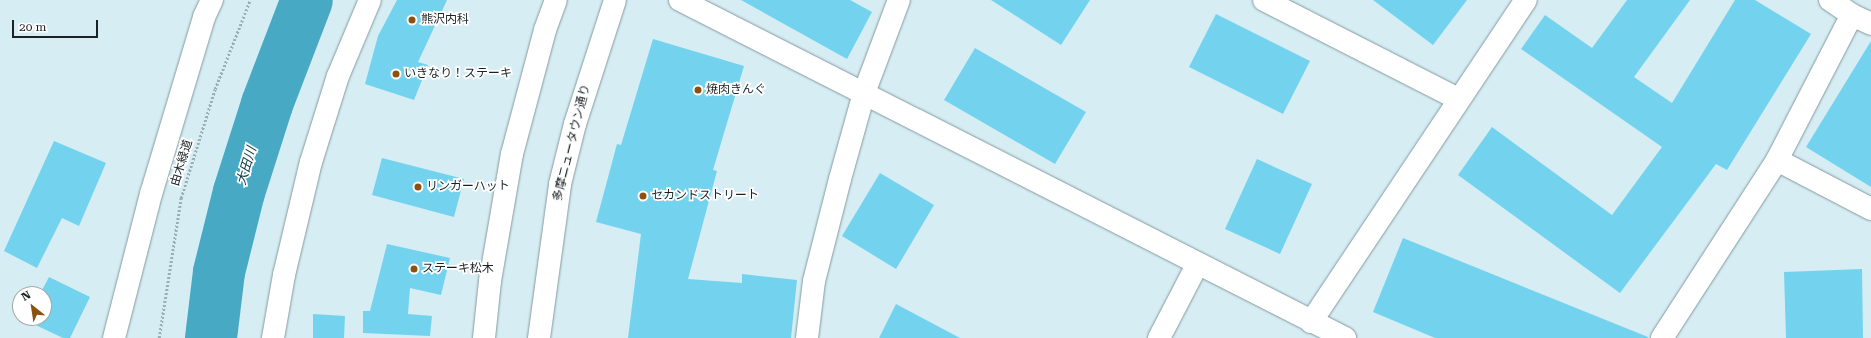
<!DOCTYPE html>
<meta charset="utf-8">
<style>
body{margin:0}
#map{position:relative;width:1871px;height:338px;overflow:hidden;background:#d6edf4;font-family:"Roboto Serif","Noto Sans JP",serif}
div>[style]{position:absolute}
.river>*{height:52px;margin:-26px;padding:0 26px;transform-origin:26px;border-radius:26px;background:#48a9c4}
.building>*{inset:0;background:#73d3ee}
.path>*{height:2.5px;margin-top:-1.25px;transform-origin:0;background:repeating-linear-gradient(90deg,#9baeb3 0 2px,transparent 0 4px)}
.roads{filter:drop-shadow(0 0 1px #849aa0) drop-shadow(0 0 1px #849aa0)}
.street>*{height:22px;margin:-11px;padding:0 11px;transform-origin:11px;border-radius:11px;background:#fff}
.secondary>*{height:22px;margin:-11px;padding:0 11px;transform-origin:11px;border-radius:11px;background:#fff}
.dots>*{width:11px;height:11px;translate:-50% -50%;box-sizing:border-box;border:2px solid #fff;border-radius:50%}
span{translate:-50% -50%;white-space:nowrap;text-align:center;line-height:1.15;-webkit-text-stroke:3.5px #fff;paint-order:stroke}
.poi-label{font-size:12px;color:#1a2225}
.left{translate:0 -50%;text-align:left}
.street-label{font-size:12px;color:#1a2225}
.water-label{font-size:13px;color:#0c3945;font-style:italic}
.north{position:absolute;left:12px;top:286px;width:40px;height:40px;box-sizing:border-box;background:#fff;border:1px solid #a3a7a8;border-radius:50%;rotate:330deg;font-size:11px;font-weight:700;line-height:16px;text-align:center;color:#1a2225}
.north::after{content:'';display:block;margin:auto;width:14px;height:18px;background:#8c500f;clip-path:polygon(50% 0,100% 100%,50% 72%,0 100%)}
.scale{position:absolute;left:12px;top:20px;width:86px;height:18px;box-sizing:border-box;border:2px solid #1a2225;border-top:0;padding-left:5px;font-size:12px;line-height:14px;white-space:nowrap;color:#1a2225;-webkit-text-stroke:3px #fff;paint-order:stroke}
</style>
<div id="map">
<div class="river">
<div style="left:211px;top:338px;width:66px;rotate:-83.1deg"></div>
<div style="left:219px;top:272px;width:82px;rotate:-76deg"></div>
<div style="left:239px;top:192px;width:92px;rotate:-72.3deg"></div>
<div style="left:267px;top:104px;width:111px;rotate:-69deg"></div>
</div>
<div class="building">
<div style="clip-path:polygon(397px 0,447px 0,418px 62px,428px 65px,414px 100px,365px 84px,378px 36px)"></div>
<div style="clip-path:polygon(741px 0,850px 0,872px 12px,847px 59px)"></div>
<div style="clip-path:polygon(991px 0,1090px 0,1061px 45px)"></div>
<div style="clip-path:polygon(1373px 0,1467px 0,1433px 45px)"></div>
<div style="clip-path:polygon(1627px 0,1690px 0,1634px 77px,1672px 103px,1735px 0,1755px 0,1811px 34px,1727px 170px,1716px 164px,1620px 293px,1458px 175px,1492px 127px,1612px 215px,1662px 147px,1521px 49px,1545px 15px,1592px 48px)"></div>
<div style="clip-path:polygon(1216px 14px,1310px 61px,1283px 114px,1189px 67px)"></div>
<div style="clip-path:polygon(653px 39px,744px 66px,713px 170px,717px 171px,688px 279px,742px 283px,742px 274px,797px 280px,791px 338px,628px 338px,641px 234px,596px 222px,617px 144px,621px 145px)"></div>
<div style="clip-path:polygon(1871px 41px,1871px 187px,1806px 147px)"></div>
<div style="clip-path:polygon(975px 48px,1086px 112px,1055px 164px,944px 100px)"></div>
<div style="clip-path:polygon(54px 141px,106px 163px,79px 226px,62px 218px,37px 268px,4px 251px)"></div>
<div style="clip-path:polygon(382px 158px,464px 179px,454px 217px,372px 195px)"></div>
<div style="clip-path:polygon(1257px 159px,1312px 184px,1280px 254px,1225px 229px)"></div>
<div style="clip-path:polygon(880px 173px,934px 205px,896px 269px,842px 236px)"></div>
<div style="clip-path:polygon(1403px 238px,1648px 337px,1648px 338px,1435px 338px,1373px 312px)"></div>
<div style="clip-path:polygon(387px 244px,450px 258px,441px 295px,410px 288px,408px 314px,432px 316px,430px 336px,363px 333px,363px 311px,370px 311px)"></div>
<div style="clip-path:polygon(1862px 269px,1863px 338px,1786px 338px,1784px 272px)"></div>
<div style="clip-path:polygon(49px 277px,90px 297px,70px 338px,63px 338px,27px 321px,28px 318px,44px 318px,44px 294px,40px 294px)"></div>
<div style="clip-path:polygon(896px 304px,960px 338px,879px 338px)"></div>
<div style="clip-path:polygon(313px 314px,345px 316px,344px 338px,313px 338px)"></div>
</div>
<div class="path">
<div style="left:159px;top:338px;width:142px;rotate:-81.1deg"></div>
<div style="left:181px;top:198px;width:114px;rotate:-72.7deg"></div>
<div style="left:215px;top:89px;width:96px;rotate:-68.5deg"></div>
</div>
<div class="roads">
<div class="street">
<div style="left:1264px;top:0;width:218px;rotate:27deg"></div>
<div style="left:1777px;top:160px;width:106px;rotate:27.5deg"></div>
<div style="left:114px;top:338px;width:149px;rotate:-75.6deg"></div>
<div style="left:151px;top:194px;width:185px;rotate:-73.3deg"></div>
<div style="left:204px;top:17px;width:19px;rotate:-65deg"></div>
<div style="left:273px;top:338px;width:64px;rotate:-80.1deg"></div>
<div style="left:284px;top:275px;width:116px;rotate:-76.6deg"></div>
<div style="left:311px;top:162px;width:90px;rotate:-72.6deg"></div>
<div style="left:338px;top:76px;width:82px;rotate:-67.2deg"></div>
<div style="left:807px;top:338px;width:57px;rotate:-83deg"></div>
<div style="left:814px;top:281px;width:105px;rotate:-75.7deg"></div>
<div style="left:840px;top:179px;width:89px;rotate:-74.4deg"></div>
<div style="left:864px;top:93px;width:99px;rotate:-69.4deg"></div>
<div style="left:1159px;top:338px;width:82px;rotate:-62.5deg"></div>
</div>
<div class="secondary">
<div style="left:680px;top:0;width:746px;rotate:26.94deg"></div>
<div style="left:1830px;top:0;width:27px;rotate:34deg"></div>
<div style="left:1852px;top:15px;width:21px;rotate:25deg"></div>
<div style="left:1311px;top:322px;width:387px;rotate:-56.3deg"></div>
<div style="left:484px;top:338px;width:57px;rotate:-84deg"></div>
<div style="left:490px;top:281px;width:129px;rotate:-80.2deg"></div>
<div style="left:512px;top:154px;width:128px;rotate:-75.1deg"></div>
<div style="left:545px;top:30px;width:32px;rotate:-70deg"></div>
<div style="left:539px;top:338px;width:155px;rotate:-82.2deg"></div>
<div style="left:560px;top:184px;width:62px;rotate:-76deg"></div>
<div style="left:575px;top:124px;width:130px;rotate:-72.1deg"></div>
<div style="left:1662px;top:338px;width:212px;rotate:-57.1deg"></div>
<div style="left:1777px;top:160px;width:163px;rotate:-62.7deg"></div>
</div>
</div>
<div class="dots">
<div style="left:412px;top:20px;background:#8c500f"></div>
<div style="left:396px;top:74px;background:#8c500f"></div>
<div style="left:698px;top:90px;background:#8c500f"></div>
<div style="left:418px;top:187px;background:#8c500f"></div>
<div style="left:643px;top:196px;background:#8c500f"></div>
<div style="left:414px;top:269px;background:#8c500f"></div>
</div>
<div class="poi-label">
<span class="left" style="left:421px;top:20px">熊沢内科</span>
<span class="left" style="left:404px;top:74px">いきなり！ステーキ</span>
<span class="left" style="left:706px;top:90px">焼肉きんぐ</span>
<span class="left" style="left:426px;top:187px">リンガーハット</span>
<span class="left" style="left:651px;top:196px">セカンドストリート</span>
<span class="left" style="left:422px;top:269px">ステーキ松木</span>
</div>
<div class="street-label">
<span style="left:572px;top:143px;rotate:-76deg">多摩ニュータウン通り</span>
<span style="left:182px;top:163px;rotate:-73deg">由木緑道</span>
</div>
<div class="water-label">
<span style="left:247px;top:166px;rotate:-73deg">大田川</span>
</div>
<div class="north">N</div>
<div class="scale">20 m</div>
</div>
